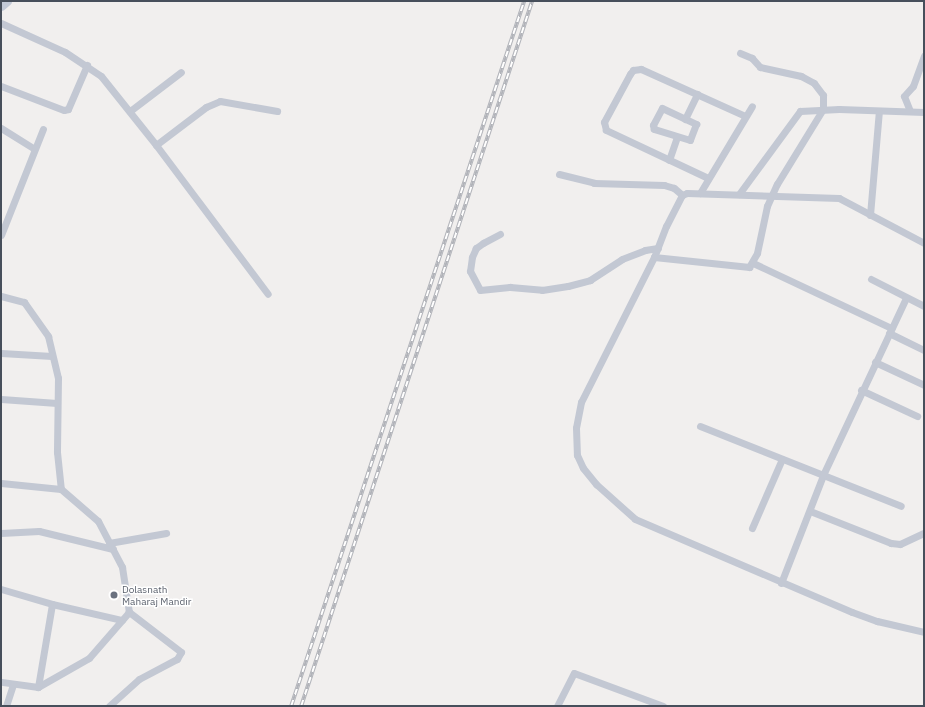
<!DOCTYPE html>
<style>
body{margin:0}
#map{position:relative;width:925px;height:707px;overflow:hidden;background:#f1efee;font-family:"IBM Plex Sans",sans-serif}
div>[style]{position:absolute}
.minor>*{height:7px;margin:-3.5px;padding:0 3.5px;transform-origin:3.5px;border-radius:3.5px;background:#c3c8d3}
.secondary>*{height:9px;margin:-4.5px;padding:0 4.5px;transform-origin:4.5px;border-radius:4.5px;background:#c2c9d6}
.rail>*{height:3.5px;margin-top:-1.75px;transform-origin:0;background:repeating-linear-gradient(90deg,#fff 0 6px,#b1b3b9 0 12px);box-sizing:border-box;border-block:1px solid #b1b3b9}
.dots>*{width:11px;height:11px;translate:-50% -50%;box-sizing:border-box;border:2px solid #fff;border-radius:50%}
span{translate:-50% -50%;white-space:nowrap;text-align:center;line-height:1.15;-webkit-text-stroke:3px #fff;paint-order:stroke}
.worship-label{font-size:10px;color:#5b616d}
.left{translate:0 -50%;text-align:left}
.frame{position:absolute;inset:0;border:2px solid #474f5b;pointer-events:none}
</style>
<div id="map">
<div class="minor">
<div style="left:1px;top:23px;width:70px;rotate:24.4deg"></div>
<div style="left:65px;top:52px;width:43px;rotate:33.7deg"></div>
<div style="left:101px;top:76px;width:88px;rotate:51.4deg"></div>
<div style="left:156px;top:145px;width:186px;rotate:53.1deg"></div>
<div style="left:1px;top:86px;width:67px;rotate:20.9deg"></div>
<div style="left:64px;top:110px;width:4px;rotate:-14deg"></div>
<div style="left:68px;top:109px;width:48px;rotate:-66.6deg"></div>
<div style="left:662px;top:108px;width:38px;rotate:25deg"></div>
<div style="left:696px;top:124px;width:17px;rotate:111deg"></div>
<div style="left:690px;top:140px;width:38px;rotate:-163deg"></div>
<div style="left:654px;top:129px;width:4px;rotate:-104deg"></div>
<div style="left:653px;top:125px;width:19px;rotate:-62deg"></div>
<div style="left:130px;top:111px;width:64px;rotate:-37.4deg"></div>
<div style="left:910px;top:111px;width:16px;rotate:-112deg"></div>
<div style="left:904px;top:96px;width:13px;rotate:-48deg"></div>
<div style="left:913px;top:86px;width:32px;rotate:-70deg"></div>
<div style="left:685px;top:119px;width:28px;rotate:-64deg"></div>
<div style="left:1px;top:128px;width:38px;rotate:32deg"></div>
<div style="left:156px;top:145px;width:63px;rotate:-37.2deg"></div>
<div style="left:206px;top:107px;width:15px;rotate:-23deg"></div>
<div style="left:220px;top:101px;width:58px;rotate:10deg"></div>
<div style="left:669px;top:160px;width:24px;rotate:-71deg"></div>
<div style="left:559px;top:174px;width:36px;rotate:14deg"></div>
<div style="left:594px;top:183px;width:70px;rotate:1.6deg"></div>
<div style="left:664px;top:185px;width:10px;rotate:17deg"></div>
<div style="left:674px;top:188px;width:11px;rotate:41deg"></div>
<div style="left:708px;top:178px;width:113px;rotate:-154.8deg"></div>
<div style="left:606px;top:130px;width:8px;rotate:-104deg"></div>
<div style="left:604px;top:122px;width:55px;rotate:-61.6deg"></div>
<div style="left:630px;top:74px;width:5px;rotate:-53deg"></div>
<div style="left:633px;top:70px;width:8px;rotate:-7deg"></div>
<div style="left:641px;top:69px;width:114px;rotate:24.3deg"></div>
<div style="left:700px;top:193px;width:101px;rotate:-59.1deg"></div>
<div style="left:739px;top:194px;width:103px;rotate:-53.7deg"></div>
<div style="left:800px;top:111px;width:39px;rotate:-3deg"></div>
<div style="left:839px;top:109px;width:85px;rotate:2deg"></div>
<div style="left:870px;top:215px;width:104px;rotate:-85.1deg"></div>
<div style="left:500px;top:234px;width:19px;rotate:152deg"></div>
<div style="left:483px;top:243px;width:9px;rotate:144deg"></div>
<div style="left:476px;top:248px;width:10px;rotate:114deg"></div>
<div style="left:472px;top:257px;width:14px;rotate:98deg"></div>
<div style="left:470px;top:271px;width:21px;rotate:62deg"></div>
<div style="left:480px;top:290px;width:30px;rotate:-6deg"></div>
<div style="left:510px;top:287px;width:32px;rotate:5deg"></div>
<div style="left:542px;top:290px;width:26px;rotate:-9deg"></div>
<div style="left:568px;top:286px;width:23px;rotate:-15deg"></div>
<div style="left:590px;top:280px;width:38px;rotate:-33deg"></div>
<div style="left:622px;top:259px;width:25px;rotate:-21deg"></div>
<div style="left:645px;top:250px;width:13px;rotate:-9deg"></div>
<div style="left:1px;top:235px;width:114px;rotate:-68.4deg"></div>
<div style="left:924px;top:243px;width:96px;rotate:-152.1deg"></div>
<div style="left:839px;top:198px;width:152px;rotate:-178.1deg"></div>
<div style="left:687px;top:193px;width:5px;rotate:158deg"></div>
<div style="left:682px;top:195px;width:35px;rotate:117deg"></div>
<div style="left:666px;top:226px;width:33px;rotate:111deg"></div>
<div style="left:654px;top:257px;width:162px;rotate:116.7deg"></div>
<div style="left:581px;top:402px;width:26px;rotate:101deg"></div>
<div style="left:576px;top:428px;width:27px;rotate:88deg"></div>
<div style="left:577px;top:455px;width:14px;rotate:65deg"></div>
<div style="left:583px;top:468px;width:21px;rotate:51deg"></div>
<div style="left:596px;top:484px;width:52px;rotate:41.9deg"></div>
<div style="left:635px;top:519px;width:236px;rotate:23.2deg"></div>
<div style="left:852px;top:612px;width:27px;rotate:20deg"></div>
<div style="left:877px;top:621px;width:48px;rotate:13.2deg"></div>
<div style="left:654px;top:257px;width:96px;rotate:6deg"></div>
<div style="left:749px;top:267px;width:16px;rotate:-60deg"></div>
<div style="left:757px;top:253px;width:48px;rotate:-78deg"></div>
<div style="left:767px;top:206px;width:24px;rotate:-66deg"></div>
<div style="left:777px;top:184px;width:88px;rotate:-58.5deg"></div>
<div style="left:823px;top:109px;width:14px;rotate:-90deg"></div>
<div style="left:823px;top:95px;width:15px;rotate:-127deg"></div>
<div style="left:814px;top:83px;width:15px;rotate:-152deg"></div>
<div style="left:801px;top:76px;width:42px;rotate:-167.6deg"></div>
<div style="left:760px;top:67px;width:12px;rotate:-132deg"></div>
<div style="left:752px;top:58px;width:13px;rotate:-157deg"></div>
<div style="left:753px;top:263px;width:153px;rotate:25.2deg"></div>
<div style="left:871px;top:279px;width:59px;rotate:27deg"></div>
<div style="left:1px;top:296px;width:24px;rotate:15deg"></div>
<div style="left:24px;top:302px;width:42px;rotate:54.8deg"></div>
<div style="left:48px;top:336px;width:43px;rotate:76.6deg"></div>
<div style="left:58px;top:378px;width:74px;rotate:90.8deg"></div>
<div style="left:57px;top:452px;width:37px;rotate:84deg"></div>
<div style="left:61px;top:489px;width:49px;rotate:40.9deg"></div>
<div style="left:98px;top:521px;width:52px;rotate:62.4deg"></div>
<div style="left:122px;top:567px;width:46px;rotate:81.2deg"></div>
<div style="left:129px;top:612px;width:61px;rotate:131deg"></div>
<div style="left:89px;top:658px;width:59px;rotate:150.4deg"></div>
<div style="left:38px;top:687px;width:37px;rotate:-172deg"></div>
<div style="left:889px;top:333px;width:39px;rotate:26deg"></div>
<div style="left:1px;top:353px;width:51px;rotate:3.4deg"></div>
<div style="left:875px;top:362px;width:54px;rotate:25.1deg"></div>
<div style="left:861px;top:390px;width:62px;rotate:24.9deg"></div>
<div style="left:1px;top:399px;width:56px;rotate:4.1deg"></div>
<div style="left:700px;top:426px;width:216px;rotate:21.7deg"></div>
<div style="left:1px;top:483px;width:60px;rotate:5.7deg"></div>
<div style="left:810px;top:511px;width:87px;rotate:21.6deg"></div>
<div style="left:891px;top:543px;width:9px;rotate:6deg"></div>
<div style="left:900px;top:544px;width:26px;rotate:-25deg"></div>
<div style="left:752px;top:528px;width:75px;rotate:-66.5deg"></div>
<div style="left:1px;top:533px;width:38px;rotate:-3deg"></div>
<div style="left:39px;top:531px;width:76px;rotate:13.7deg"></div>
<div style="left:109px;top:543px;width:58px;rotate:-10deg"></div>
<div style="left:781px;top:583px;width:116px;rotate:-68.7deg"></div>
<div style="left:823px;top:475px;width:195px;rotate:-64.9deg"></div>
<div style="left:1px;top:589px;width:53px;rotate:16.4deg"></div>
<div style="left:52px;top:604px;width:72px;rotate:12.9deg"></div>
<div style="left:38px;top:687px;width:84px;rotate:-80.4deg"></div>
<div style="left:6px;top:706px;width:23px;rotate:-72deg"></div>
<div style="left:109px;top:706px;width:40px;rotate:-42deg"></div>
<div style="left:139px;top:679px;width:43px;rotate:-27.8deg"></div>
<div style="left:177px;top:659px;width:8px;rotate:-60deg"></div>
<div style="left:181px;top:652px;width:66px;rotate:-142.4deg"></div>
<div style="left:557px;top:706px;width:37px;rotate:-63deg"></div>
<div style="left:574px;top:673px;width:95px;rotate:20.3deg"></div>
</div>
<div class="secondary">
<div style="left:1px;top:6px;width:8px;rotate:-40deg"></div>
</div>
<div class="rail">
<div style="left:291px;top:706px;width:743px;rotate:-71.71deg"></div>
<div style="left:301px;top:706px;width:742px;rotate:-71.86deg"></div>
</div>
<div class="dots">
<div style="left:114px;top:595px;background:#6b7280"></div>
</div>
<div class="worship-label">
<span class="left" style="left:122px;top:595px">Dolasnath<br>Maharaj Mandir</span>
</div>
<div class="frame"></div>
</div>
